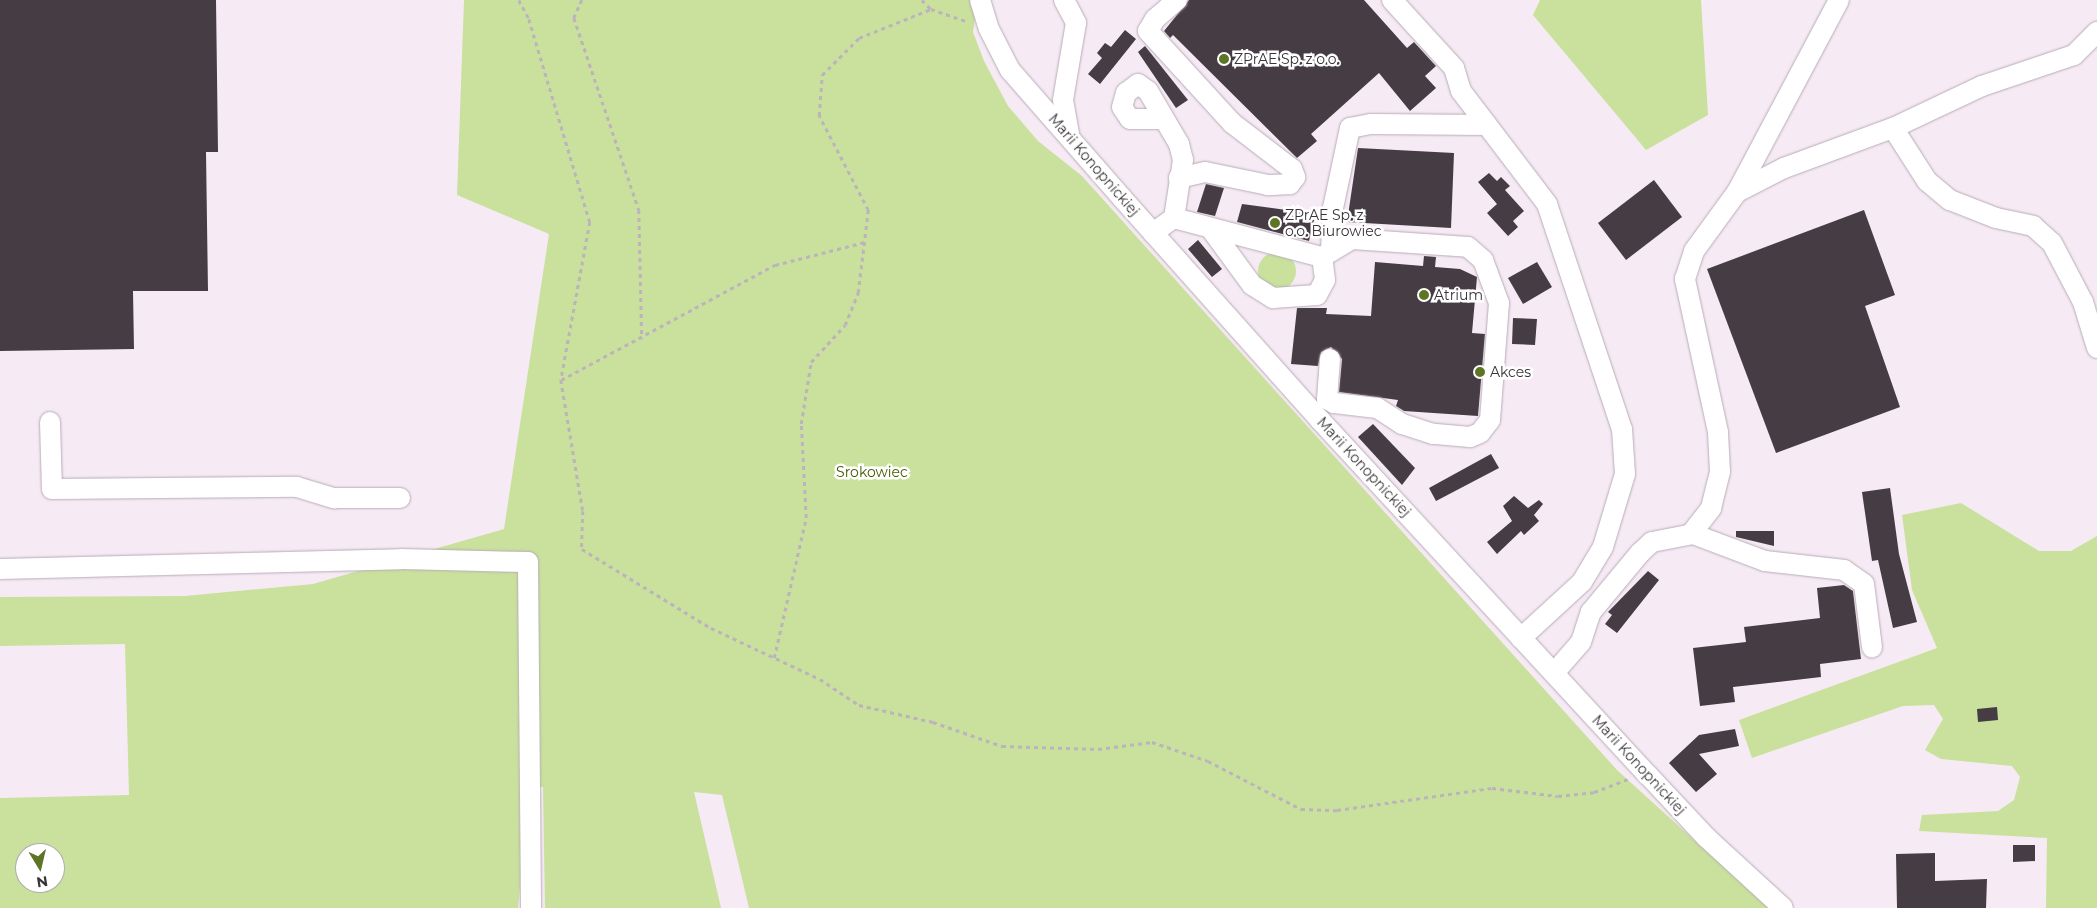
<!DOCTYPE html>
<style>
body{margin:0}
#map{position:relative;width:2097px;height:908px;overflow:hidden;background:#f6eaf5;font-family:Montserrat,sans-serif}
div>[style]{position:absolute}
.green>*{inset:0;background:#c9e19c}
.round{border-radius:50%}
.building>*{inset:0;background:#453c44}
.path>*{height:2.5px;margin-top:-1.25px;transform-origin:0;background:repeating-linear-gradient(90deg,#bcb3bc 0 4px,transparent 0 8px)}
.roads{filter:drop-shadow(0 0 1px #b7acb6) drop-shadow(0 0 1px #b7acb6)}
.minor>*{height:20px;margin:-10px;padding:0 10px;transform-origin:10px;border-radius:10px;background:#fff}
.dots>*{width:14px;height:14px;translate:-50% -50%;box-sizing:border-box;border:2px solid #fff;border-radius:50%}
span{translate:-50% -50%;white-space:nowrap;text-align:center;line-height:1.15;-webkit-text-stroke:5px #fff;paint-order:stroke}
.poi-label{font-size:14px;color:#373337}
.left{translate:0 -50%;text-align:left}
.street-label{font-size:14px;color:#373337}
.park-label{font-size:14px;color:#455b00}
.north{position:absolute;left:15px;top:843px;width:50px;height:50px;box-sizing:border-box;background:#fff;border:1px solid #afadaf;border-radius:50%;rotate:171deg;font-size:14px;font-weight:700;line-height:20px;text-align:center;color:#373337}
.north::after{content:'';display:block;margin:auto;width:18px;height:22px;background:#5e7526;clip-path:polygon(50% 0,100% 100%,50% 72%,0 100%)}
</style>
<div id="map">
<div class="green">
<div style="clip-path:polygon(evenodd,464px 0,978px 0,973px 32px,984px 61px,1008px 106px,1038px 141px,1082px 176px,1617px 770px,1769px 908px,749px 908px,722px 795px,694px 792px,721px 908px,545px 908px,543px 787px,529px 787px,518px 908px,0 908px,0 798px,129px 795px,125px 644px,0 646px,0 597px,185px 596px,313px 584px,504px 529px,549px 234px,457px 195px,464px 0,25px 853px,55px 853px,55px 883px,25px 883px,25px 853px)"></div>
<div style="clip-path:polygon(1540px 0,1701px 0,1708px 115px,1646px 150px,1533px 15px)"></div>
<div class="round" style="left:1258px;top:252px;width:38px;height:38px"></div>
<div style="clip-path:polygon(1961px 503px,2039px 551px,2071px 551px,2097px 536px,2097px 908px,2046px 908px,2047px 838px,1919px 831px,1922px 815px,1998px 811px,2014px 800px,2020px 777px,2012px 766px,1941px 759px,1925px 750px,1943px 719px,1934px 705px,1903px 706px,1752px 758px,1739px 720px,1937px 648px,1912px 590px,1902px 515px)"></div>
</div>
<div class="building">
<div style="clip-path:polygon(0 0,216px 0,218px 152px,206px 152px,208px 291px,133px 291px,134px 349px,0 351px)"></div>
<div style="clip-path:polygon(1189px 0,1364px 0,1407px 48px,1414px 42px,1436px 66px,1425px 76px,1436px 88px,1410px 111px,1379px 73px,1311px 134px,1317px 141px,1297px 158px,1173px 35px,1170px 38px,1164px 31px)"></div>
<div style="clip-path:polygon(1125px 30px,1136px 39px,1100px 84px,1088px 74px,1102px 58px,1097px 53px,1105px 43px,1111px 47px)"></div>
<div style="clip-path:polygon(1145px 46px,1188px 100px,1176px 108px,1138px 52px)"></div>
<div style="clip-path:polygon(1358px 148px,1454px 153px,1451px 228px,1347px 222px)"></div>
<div style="clip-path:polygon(1489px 173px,1497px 181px,1501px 177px,1510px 186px,1505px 190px,1524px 211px,1513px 221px,1518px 227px,1508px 236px,1487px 213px,1497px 204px,1478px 182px)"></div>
<div style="clip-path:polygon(1654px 180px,1682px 217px,1626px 260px,1598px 223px)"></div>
<div style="clip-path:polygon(1206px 184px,1224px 188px,1215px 216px,1197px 212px)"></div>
<div style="clip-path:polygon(1242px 204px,1301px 212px,1300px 216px,1314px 220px,1309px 241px,1237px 222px)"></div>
<div style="clip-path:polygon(1864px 210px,1895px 295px,1865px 306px,1900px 407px,1776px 453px,1707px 269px)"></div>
<div style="clip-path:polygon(1198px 240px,1222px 269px,1212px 277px,1188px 249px)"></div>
<div style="clip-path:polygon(1424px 256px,1436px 257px,1435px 267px,1460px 269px,1477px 277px,1472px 333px,1485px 334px,1478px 416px,1404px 411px,1396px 406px,1398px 400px,1339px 392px,1342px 359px,1331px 347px,1321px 352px,1318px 366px,1291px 364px,1297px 308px,1327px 308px,1326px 314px,1371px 316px,1375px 262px,1423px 266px)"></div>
<div style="clip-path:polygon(1537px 262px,1552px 287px,1523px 304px,1508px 278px)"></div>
<div style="clip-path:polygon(1513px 318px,1537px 319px,1535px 345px,1512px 344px)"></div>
<div style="clip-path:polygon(1373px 424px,1415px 468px,1402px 485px,1358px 437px)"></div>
<div style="clip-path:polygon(1491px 454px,1499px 468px,1436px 501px,1429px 488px)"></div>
<div style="clip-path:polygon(1890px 488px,1899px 554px,1917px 622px,1893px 628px,1878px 560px,1872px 561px,1862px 492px)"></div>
<div style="clip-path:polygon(1514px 496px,1528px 508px,1539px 500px,1543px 504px,1534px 515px,1539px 521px,1524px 535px,1521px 531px,1497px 554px,1487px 542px,1512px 521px,1503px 506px)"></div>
<div style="clip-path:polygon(1736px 531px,1774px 531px,1774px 546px,1736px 537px)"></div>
<div style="clip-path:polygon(1648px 571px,1659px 580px,1617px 633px,1605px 624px,1612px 615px,1608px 612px)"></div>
<div style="clip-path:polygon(1844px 585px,1853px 591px,1861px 659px,1820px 664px,1821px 677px,1733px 687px,1735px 702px,1700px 706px,1693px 648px,1746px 642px,1744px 627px,1820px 618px,1817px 588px)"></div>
<div style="clip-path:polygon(1997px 707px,1998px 720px,1978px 722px,1977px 709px)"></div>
<div style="clip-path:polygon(1735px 729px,1739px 746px,1699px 754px,1717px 774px,1696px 792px,1669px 763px,1699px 735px)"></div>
<div style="clip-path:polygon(2013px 845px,2035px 845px,2035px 861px,2013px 862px)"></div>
<div style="clip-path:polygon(1935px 853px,1935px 881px,1987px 879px,1986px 908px,1897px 908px,1896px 854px)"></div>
</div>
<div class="path">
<div style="left:519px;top:0;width:21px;rotate:62deg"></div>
<div style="left:529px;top:19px;width:212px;rotate:73.3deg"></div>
<div style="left:590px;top:222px;width:161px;rotate:100.4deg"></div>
<div style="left:561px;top:380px;width:133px;rotate:80.5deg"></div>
<div style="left:583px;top:511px;width:38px;rotate:92deg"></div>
<div style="left:582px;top:549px;width:151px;rotate:31.5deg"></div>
<div style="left:711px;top:628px;width:120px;rotate:25.1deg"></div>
<div style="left:820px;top:679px;width:47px;rotate:33.7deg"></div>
<div style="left:859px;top:705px;width:76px;rotate:12.9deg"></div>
<div style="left:933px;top:722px;width:73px;rotate:19.2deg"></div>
<div style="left:1002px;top:746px;width:96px;rotate:1.8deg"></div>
<div style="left:1098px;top:749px;width:54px;rotate:-7.4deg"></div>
<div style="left:1152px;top:742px;width:59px;rotate:18.7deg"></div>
<div style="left:1208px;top:761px;width:105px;rotate:27.3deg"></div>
<div style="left:1301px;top:809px;width:36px;rotate:2deg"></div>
<div style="left:1337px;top:810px;width:157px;rotate:-8.1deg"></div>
<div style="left:1492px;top:788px;width:66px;rotate:6.9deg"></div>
<div style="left:1558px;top:796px;width:36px;rotate:-6deg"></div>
<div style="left:1594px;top:792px;width:36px;rotate:-21deg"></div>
<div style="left:582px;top:0;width:20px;rotate:114deg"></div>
<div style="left:574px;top:18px;width:203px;rotate:71.3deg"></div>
<div style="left:639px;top:210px;width:129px;rotate:88.7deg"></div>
<div style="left:922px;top:0;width:13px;rotate:45deg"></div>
<div style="left:931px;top:9px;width:39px;rotate:19deg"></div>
<div style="left:561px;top:380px;width:243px;rotate:-28.3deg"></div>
<div style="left:775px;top:265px;width:93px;rotate:-14.3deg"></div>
<div style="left:774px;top:658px;width:144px;rotate:-77.1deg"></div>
<div style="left:806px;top:518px;width:94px;rotate:-93deg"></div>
<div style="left:801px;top:424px;width:63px;rotate:-80.8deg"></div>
<div style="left:811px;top:362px;width:50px;rotate:-47.4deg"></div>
<div style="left:845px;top:325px;width:35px;rotate:-68deg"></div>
<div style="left:858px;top:293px;width:84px;rotate:-83.1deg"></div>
<div style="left:868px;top:210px;width:106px;rotate:-117.5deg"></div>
<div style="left:819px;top:116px;width:41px;rotate:-85.8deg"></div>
<div style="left:822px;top:75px;width:52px;rotate:-45deg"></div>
<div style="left:859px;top:38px;width:78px;rotate:-21.9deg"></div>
</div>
<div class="roads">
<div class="minor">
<div style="left:980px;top:0;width:30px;rotate:73deg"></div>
<div style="left:989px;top:29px;width:46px;rotate:62.9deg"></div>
<div style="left:1010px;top:70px;width:171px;rotate:48.8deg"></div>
<div style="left:1123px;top:199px;width:296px;rotate:48.3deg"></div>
<div style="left:1320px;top:420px;width:483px;rotate:47.3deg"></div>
<div style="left:1648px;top:775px;width:86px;rotate:46.9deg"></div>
<div style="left:1707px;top:838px;width:103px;rotate:42.6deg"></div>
<div style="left:1064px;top:0;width:26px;rotate:62deg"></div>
<div style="left:1076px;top:23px;width:78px;rotate:99.6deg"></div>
<div style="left:1063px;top:100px;width:36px;rotate:80deg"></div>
<div style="left:1177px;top:0;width:29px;rotate:139deg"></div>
<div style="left:1155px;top:19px;width:14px;rotate:120deg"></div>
<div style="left:1148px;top:31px;width:125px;rotate:47.6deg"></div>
<div style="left:1232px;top:123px;width:76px;rotate:37.5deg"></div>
<div style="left:1292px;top:169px;width:9px;rotate:69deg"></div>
<div style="left:1295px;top:177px;width:9px;rotate:126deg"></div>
<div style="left:1290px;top:184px;width:22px;rotate:177deg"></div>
<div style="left:1268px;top:185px;width:64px;rotate:-168.3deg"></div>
<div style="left:1205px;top:172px;width:27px;rotate:167deg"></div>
<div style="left:1392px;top:0;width:92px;rotate:47.6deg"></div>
<div style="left:1454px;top:68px;width:24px;rotate:73deg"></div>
<div style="left:1461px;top:91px;width:142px;rotate:52.7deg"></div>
<div style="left:1547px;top:204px;width:237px;rotate:71.6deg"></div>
<div style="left:1622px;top:429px;width:45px;rotate:86.2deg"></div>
<div style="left:1625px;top:474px;width:76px;rotate:106.8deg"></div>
<div style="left:1603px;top:547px;width:41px;rotate:121deg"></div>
<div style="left:1582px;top:582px;width:83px;rotate:137.4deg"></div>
<div style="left:1162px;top:119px;width:32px;rotate:180deg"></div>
<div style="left:1130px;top:119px;width:14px;rotate:-124deg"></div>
<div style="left:1122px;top:107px;width:15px;rotate:-74deg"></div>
<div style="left:1126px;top:93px;width:15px;rotate:-37deg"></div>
<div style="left:1138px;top:84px;width:12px;rotate:35deg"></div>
<div style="left:1148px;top:91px;width:61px;rotate:59.7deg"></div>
<div style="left:1179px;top:144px;width:16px;rotate:76deg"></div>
<div style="left:1183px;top:160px;width:59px;rotate:98.8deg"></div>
<div style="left:1893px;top:128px;width:98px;rotate:-25.3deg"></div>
<div style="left:1982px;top:86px;width:97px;rotate:-18.6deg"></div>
<div style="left:2074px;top:55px;width:33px;rotate:-45deg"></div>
<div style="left:1737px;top:192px;width:217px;rotate:-62deg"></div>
<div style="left:1211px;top:229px;width:69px;rotate:53.8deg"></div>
<div style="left:1252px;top:285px;width:25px;rotate:32deg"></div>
<div style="left:1273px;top:298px;width:44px;rotate:-3.9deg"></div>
<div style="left:1317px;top:295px;width:17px;rotate:-62deg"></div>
<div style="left:1325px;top:280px;width:23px;rotate:-97deg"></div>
<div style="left:1153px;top:233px;width:26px;rotate:-36deg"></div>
<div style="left:1174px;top:218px;width:153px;rotate:14.8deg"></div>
<div style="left:1322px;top:257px;width:35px;rotate:-31deg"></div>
<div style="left:1352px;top:239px;width:116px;rotate:3.9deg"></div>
<div style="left:1468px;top:247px;width:20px;rotate:41deg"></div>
<div style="left:1483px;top:260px;width:46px;rotate:69.6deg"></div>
<div style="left:1499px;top:303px;width:117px;rotate:94.4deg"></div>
<div style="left:1490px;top:420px;width:16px;rotate:128deg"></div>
<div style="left:1480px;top:433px;width:11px;rotate:158deg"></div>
<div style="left:1470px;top:437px;width:37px;rotate:-175deg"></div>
<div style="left:1433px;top:434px;width:33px;rotate:-162deg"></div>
<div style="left:1402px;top:424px;width:30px;rotate:-147deg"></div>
<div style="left:1377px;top:408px;width:43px;rotate:-173.4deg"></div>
<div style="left:1334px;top:403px;width:8px;rotate:-150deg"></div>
<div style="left:1327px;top:399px;width:40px;rotate:-85.7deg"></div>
<div style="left:1331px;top:251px;width:43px;rotate:-87.3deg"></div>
<div style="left:1333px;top:208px;width:82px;rotate:-78deg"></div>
<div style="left:1350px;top:128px;width:21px;rotate:-11deg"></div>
<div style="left:1371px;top:124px;width:116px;rotate:0.5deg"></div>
<div style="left:50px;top:422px;width:67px;rotate:88.3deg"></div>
<div style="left:52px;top:489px;width:245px;rotate:-0.5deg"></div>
<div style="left:297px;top:487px;width:39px;rotate:17deg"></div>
<div style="left:334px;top:498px;width:66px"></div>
<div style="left:1691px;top:534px;width:33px;rotate:-52deg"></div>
<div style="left:1711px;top:508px;width:37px;rotate:-76deg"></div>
<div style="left:1720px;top:472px;width:40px;rotate:-92.9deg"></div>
<div style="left:1718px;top:432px;width:157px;rotate:-102.2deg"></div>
<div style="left:1685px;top:279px;width:29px;rotate:-72deg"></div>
<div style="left:1694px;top:251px;width:73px;rotate:-53.9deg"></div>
<div style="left:1737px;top:192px;width:53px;rotate:-27.1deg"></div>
<div style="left:1784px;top:168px;width:116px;rotate:-20.2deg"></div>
<div style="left:1893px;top:128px;width:63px;rotate:57.3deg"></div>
<div style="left:1927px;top:181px;width:30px;rotate:40deg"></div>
<div style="left:1950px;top:200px;width:49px;rotate:21.4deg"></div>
<div style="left:1996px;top:218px;width:38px;rotate:12deg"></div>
<div style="left:2033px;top:226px;width:25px;rotate:42deg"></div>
<div style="left:2052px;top:243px;width:67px;rotate:62.3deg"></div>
<div style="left:2083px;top:302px;width:48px;rotate:73.1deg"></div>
<div style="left:0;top:569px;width:401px;rotate:-1.4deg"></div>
<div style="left:401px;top:559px;width:127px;rotate:1.4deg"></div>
<div style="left:528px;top:562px;width:346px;rotate:89.5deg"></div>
<div style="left:1554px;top:673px;width:41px;rotate:-48.9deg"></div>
<div style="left:1581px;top:642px;width:32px;rotate:-72deg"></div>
<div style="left:1591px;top:612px;width:77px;rotate:-50.3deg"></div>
<div style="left:1640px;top:553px;width:16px;rotate:-43deg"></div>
<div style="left:1652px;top:542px;width:42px;rotate:-11deg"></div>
<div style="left:1693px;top:534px;width:77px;rotate:20.6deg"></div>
<div style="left:1765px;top:561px;width:80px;rotate:6.5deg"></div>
<div style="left:1844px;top:570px;width:24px;rotate:35deg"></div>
<div style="left:1864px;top:584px;width:64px;rotate:82.8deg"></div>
</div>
</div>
<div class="dots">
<div style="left:1224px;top:59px;background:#5e7526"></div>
<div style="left:1275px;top:223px;background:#5e7526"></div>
<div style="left:1424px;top:295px;background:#5e7526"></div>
<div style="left:1480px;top:372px;background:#5e7526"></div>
</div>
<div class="poi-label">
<span class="left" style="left:1234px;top:59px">ZPrAE Sp. z o.o.</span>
<span class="left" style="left:1285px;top:223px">ZPrAE Sp. z<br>o.o. Biurowiec</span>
<span class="left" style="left:1434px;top:295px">Atrium</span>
<span class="left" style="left:1490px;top:372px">Akces</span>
</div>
<div class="street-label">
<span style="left:1094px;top:165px;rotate:49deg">Marii Konopnickiej</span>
<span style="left:1364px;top:467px;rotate:47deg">Marii Konopnickiej</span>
<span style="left:1639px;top:765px;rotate:47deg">Marii Konopnickiej</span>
</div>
<div class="park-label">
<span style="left:872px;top:472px">Srokowiec</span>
</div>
<div class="north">N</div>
</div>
